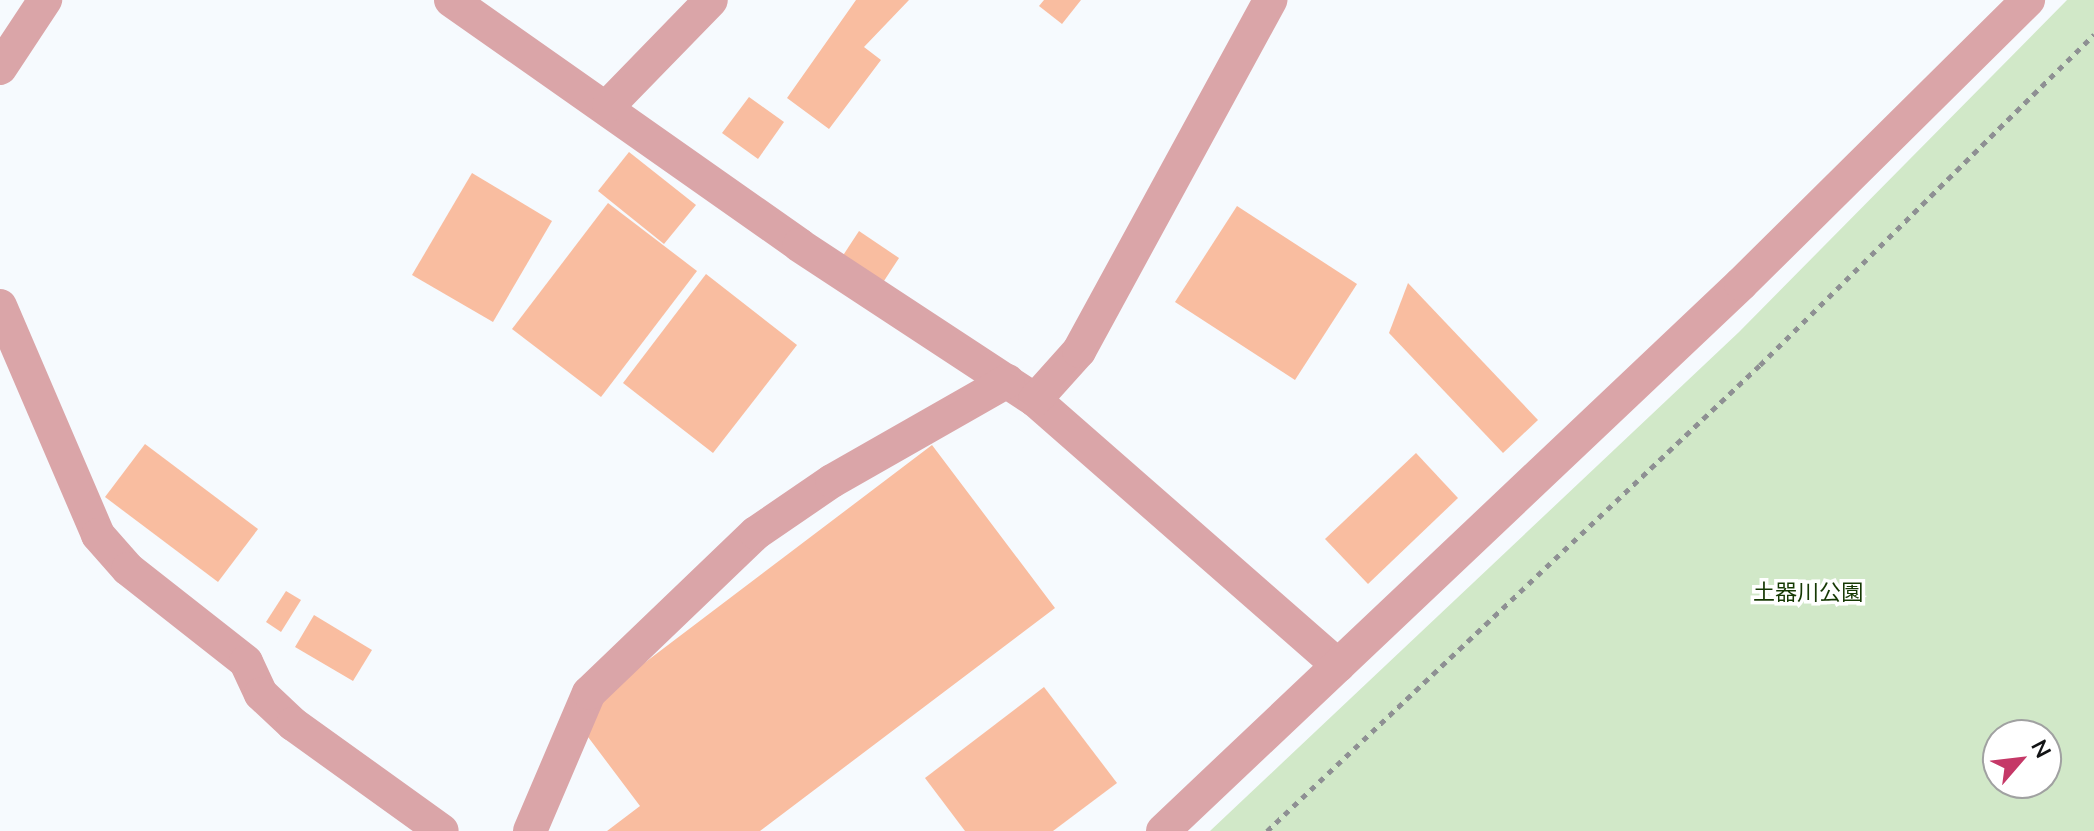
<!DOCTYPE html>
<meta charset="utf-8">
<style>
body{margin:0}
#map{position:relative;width:2094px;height:831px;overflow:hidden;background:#f6fafe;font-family:Mulish,"Noto Sans JP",sans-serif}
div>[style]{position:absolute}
.green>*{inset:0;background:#d1e8c8}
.building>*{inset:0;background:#f9bda0}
.path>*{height:5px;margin-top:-2.5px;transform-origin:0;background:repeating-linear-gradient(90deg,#8e9093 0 6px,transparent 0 12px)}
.minor>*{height:34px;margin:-17px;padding:0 17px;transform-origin:17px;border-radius:17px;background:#daa5a8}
span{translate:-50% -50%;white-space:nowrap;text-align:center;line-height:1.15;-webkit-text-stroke:7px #fff;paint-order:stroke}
.park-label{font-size:22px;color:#163904}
.north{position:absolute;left:1982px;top:719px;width:80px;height:80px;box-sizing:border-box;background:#fff;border:2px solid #a0a1a1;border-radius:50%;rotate:62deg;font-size:22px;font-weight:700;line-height:32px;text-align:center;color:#121315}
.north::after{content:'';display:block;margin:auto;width:28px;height:36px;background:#c53867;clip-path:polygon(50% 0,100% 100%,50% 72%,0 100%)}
</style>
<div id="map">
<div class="green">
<div style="clip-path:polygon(evenodd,2067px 0,2094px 0,2094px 831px,1210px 831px,1739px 332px,2067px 0,2046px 735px,2046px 783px,1998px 783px,1998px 735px,2046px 735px)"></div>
</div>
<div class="building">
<div style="clip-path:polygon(856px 0,909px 0,864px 47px,881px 60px,829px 129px,787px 98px)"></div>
<div style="clip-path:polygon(1044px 0,1081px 0,1062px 24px,1039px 6px)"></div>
<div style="clip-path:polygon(749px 97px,784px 122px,758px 159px,722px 133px)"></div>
<div style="clip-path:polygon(629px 152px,696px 205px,664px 244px,598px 191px)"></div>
<div style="clip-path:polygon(472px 173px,552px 221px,493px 322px,412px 275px)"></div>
<div style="clip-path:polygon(608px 203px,697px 271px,601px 397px,512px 329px)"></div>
<div style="clip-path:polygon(1237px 206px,1357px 284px,1295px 380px,1175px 302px)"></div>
<div style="clip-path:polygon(859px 231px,899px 258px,882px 284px,842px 257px)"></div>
<div style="clip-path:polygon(706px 274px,797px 345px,713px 453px,623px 383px)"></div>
<div style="clip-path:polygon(1408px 283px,1538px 420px,1503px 453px,1389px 333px)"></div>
<div style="clip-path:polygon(145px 444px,258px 529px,218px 582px,105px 497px)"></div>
<div style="clip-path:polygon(932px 445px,1055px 608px,760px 831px,607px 831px,640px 806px,573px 717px)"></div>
<div style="clip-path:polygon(1416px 453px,1458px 498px,1368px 584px,1325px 539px)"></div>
<div style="clip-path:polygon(286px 591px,301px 600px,281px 632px,266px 622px)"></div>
<div style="clip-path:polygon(314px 615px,372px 650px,353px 681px,295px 647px)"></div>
<div style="clip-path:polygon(1044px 687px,1117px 783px,1053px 831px,965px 831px,925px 778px)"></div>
</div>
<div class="path">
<div style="left:1267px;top:831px;width:678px;rotate:-43.39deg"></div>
<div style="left:1760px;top:365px;width:470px;rotate:-44.7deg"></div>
</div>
<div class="minor">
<div style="left:451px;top:0;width:426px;rotate:35.1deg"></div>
<div style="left:799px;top:245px;width:282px;rotate:33.3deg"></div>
<div style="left:1035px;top:400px;width:403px;rotate:41.2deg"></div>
<div style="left:0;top:68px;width:82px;rotate:-56.5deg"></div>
<div style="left:609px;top:105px;width:146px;rotate:-45.8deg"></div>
<div style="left:0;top:306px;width:249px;rotate:66.8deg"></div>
<div style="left:98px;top:535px;width:45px;rotate:48.6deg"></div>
<div style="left:128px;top:569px;width:150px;rotate:38.2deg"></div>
<div style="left:246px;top:662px;width:35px;rotate:65deg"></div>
<div style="left:261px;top:694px;width:44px;rotate:43.2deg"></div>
<div style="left:293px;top:724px;width:183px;rotate:35.7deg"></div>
<div style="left:1035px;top:400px;width:66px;rotate:-48.1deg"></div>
<div style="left:1079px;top:351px;width:400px;rotate:-61.4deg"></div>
<div style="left:530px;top:831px;width:150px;rotate:-66.9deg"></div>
<div style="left:589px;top:693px;width:231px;rotate:-43.8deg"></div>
<div style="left:756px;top:533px;width:92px;rotate:-34.4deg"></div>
<div style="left:832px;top:481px;width:202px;rotate:-29.7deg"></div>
<div style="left:1163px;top:831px;width:796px;rotate:-43.42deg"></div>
<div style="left:1741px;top:284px;width:404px;rotate:-44.7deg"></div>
</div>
<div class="park-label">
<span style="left:1808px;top:593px">土器川公園</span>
</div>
<div class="north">N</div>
</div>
